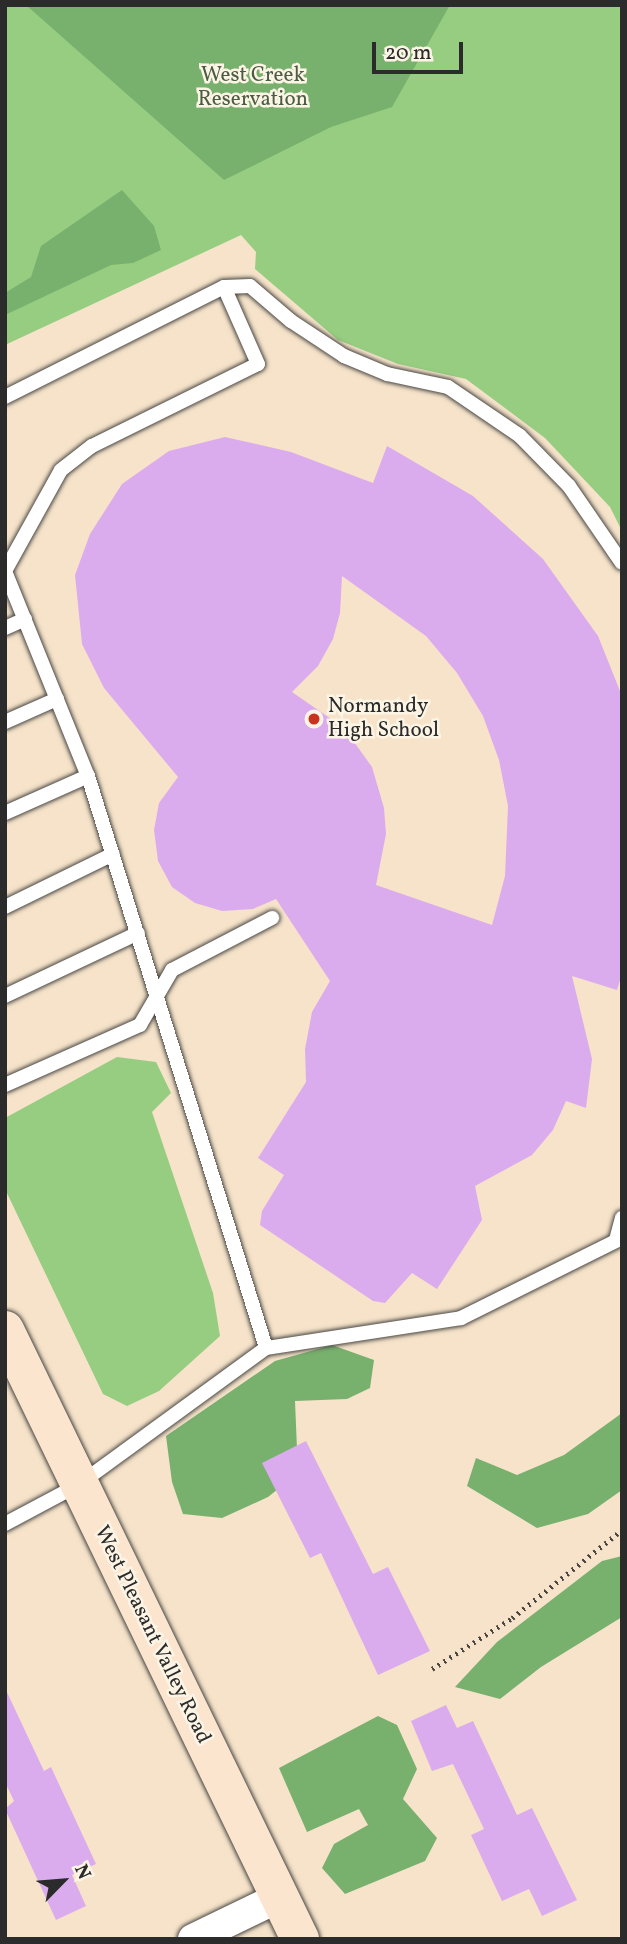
<!DOCTYPE html>
<style>
body{margin:0}
#map{position:relative;width:627px;height:1944px;overflow:hidden;background:#f6e3ca;font-family:Vollkorn,serif}
div>[style]{position:absolute}
.green>*{inset:0;background:#96cd80}
.forest>*{inset:0;background:#78b06e}
.building>*{inset:0;background:#dbaced}
.path>*{height:4.5px;margin-top:-2.25px;transform-origin:0;background:repeating-linear-gradient(90deg,#494743 0 2px,transparent 0 7px)}
.roads{filter:drop-shadow(0 0 2px #494743) drop-shadow(0 0 2px #494743)}
.lane>*{height:14px;margin:-7px;padding:0 7px;transform-origin:7px;border-radius:7px;background:#fff}
.street>*{height:30px;margin:-15px;padding:0 15px;transform-origin:15px;border-radius:15px;background:#fff}
.secondary>*{height:38px;margin:-19px;padding:0 19px;transform-origin:19px;border-radius:19px;background:#fce5cf}
.dots>*{width:19px;height:19px;translate:-50% -50%;box-sizing:border-box;border:4px solid #fcf5e5;border-radius:50%}
span{translate:-50% -50%;white-space:nowrap;text-align:center;line-height:1.15;-webkit-text-stroke:5px #fcf5e5;paint-order:stroke}
.park-label{font-size:21px;color:#4b5c44}
.poi-label{font-size:21px;color:#2b2b2b}
.left{translate:0 -50%;text-align:left}
.street-label{font-size:21px;color:#2b2b2b}
.frame{position:absolute;inset:0;border:7px solid #2b2b2b;pointer-events:none}
.north{position:absolute;left:28px;top:1846px;width:70px;height:70px;-webkit-text-stroke:5px #fcf5e5;paint-order:stroke;rotate:65deg;font-size:19px;font-weight:700;line-height:28px;text-align:center;color:#2b2b2b}
.north::after{content:'';display:block;margin:auto;width:24px;height:32px;background:#2b2b2b;clip-path:polygon(50% 0,100% 100%,50% 72%,0 100%)}
.scale{position:absolute;left:372px;top:42px;width:91px;height:32px;box-sizing:border-box;border:4px solid #2b2b2b;border-top:0;padding-left:9px;font-size:21px;line-height:24px;white-space:nowrap;color:#2b2b2b;-webkit-text-stroke:5px #fcf5e5;paint-order:stroke}
</style>
<div id="map">
<div class="green">
<div style="clip-path:polygon(5px 5px,622px 5px,622px 531px,610px 507px,545px 438px,466px 379px,398px 364px,338px 340px,255px 269px,256px 252px,241px 235px,5px 345px)"></div>
<div style="clip-path:polygon(117px 1057px,156px 1062px,171px 1093px,152px 1112px,213px 1293px,220px 1336px,159px 1391px,127px 1406px,103px 1394px,5px 1189px,5px 1118px)"></div>
</div>
<div class="forest">
<div style="clip-path:polygon(26px 5px,450px 5px,392px 107px,331px 127px,224px 180px)"></div>
<div style="clip-path:polygon(122px 190px,154px 226px,161px 250px,133px 263px,111px 265px,5px 315px,5px 293px,31px 277px,41px 246px)"></div>
<div style="clip-path:polygon(332px 1345px,374px 1360px,370px 1388px,347px 1399px,295px 1401px,298px 1473px,268px 1497px,222px 1518px,183px 1514px,172px 1482px,166px 1436px,275px 1361px)"></div>
<div style="clip-path:polygon(622px 1413px,622px 1490px,588px 1514px,537px 1528px,467px 1486px,476px 1458px,517px 1475px,564px 1455px)"></div>
<div style="clip-path:polygon(622px 1556px,622px 1617px,541px 1667px,500px 1699px,455px 1687px,497px 1642px,602px 1561px)"></div>
<div style="clip-path:polygon(378px 1716px,397px 1725px,417px 1769px,403px 1799px,437px 1838px,425px 1861px,345px 1894px,322px 1868px,334px 1844px,368px 1825px,359px 1809px,307px 1832px,279px 1768px)"></div>
</div>
<div class="building">
<div style="clip-path:polygon(evenodd,225px 437px,291px 452px,373px 483px,387px 446px,473px 496px,543px 559px,598px 636px,622px 696px,622px 974px,617px 990px,572px 976px,592px 1059px,586px 1108px,566px 1101px,553px 1130px,532px 1155px,475px 1186px,482px 1220px,437px 1289px,412px 1273px,385px 1303px,373px 1301px,260px 1225px,262px 1211px,284px 1175px,258px 1158px,306px 1082px,305px 1049px,312px 1012px,330px 981px,276px 899px,253px 909px,222px 911px,195px 903px,172px 887px,158px 861px,154px 830px,159px 803px,178px 777px,104px 688px,82px 644px,75px 575px,90px 534px,122px 484px,169px 451px,225px 437px,342px 576px,426px 636px,457px 673px,483px 716px,499px 760px,508px 806px,505px 876px,492px 925px,376px 885px,386px 834px,384px 808px,372px 767px,344px 728px,292px 692px,318px 666px,333px 639px,340px 613px,342px 576px)"></div>
<div style="clip-path:polygon(306px 1441px,373px 1574px,388px 1567px,430px 1651px,378px 1675px,321px 1553px,310px 1558px,262px 1463px)"></div>
<div style="clip-path:polygon(5px 1688px,44px 1771px,51px 1767px,96px 1864px,72px 1875px,86px 1906px,56px 1920px,5px 1809px,14px 1801px,5px 1782px)"></div>
<div style="clip-path:polygon(446px 1705px,457px 1728px,473px 1721px,517px 1815px,532px 1808px,577px 1900px,542px 1916px,529px 1889px,502px 1901px,471px 1835px,484px 1829px,453px 1764px,432px 1771px,411px 1721px)"></div>
</div>
<div class="path">
<div style="left:432px;top:1669px;width:95px;rotate:-32.5deg"></div>
<div style="left:512px;top:1618px;width:141px;rotate:-38.7deg"></div>
</div>
<div class="roads">
<div class="lane">
<div style="left:5px;top:397px;width:245px;rotate:-26.7deg"></div>
<div style="left:224px;top:287px;width:26px;rotate:-2deg"></div>
<div style="left:250px;top:286px;width:54px;rotate:40.5deg"></div>
<div style="left:291px;top:321px;width:64px;rotate:33.4deg"></div>
<div style="left:344px;top:356px;width:47px;rotate:22.7deg"></div>
<div style="left:387px;top:374px;width:62px;rotate:12deg"></div>
<div style="left:448px;top:387px;width:87px;rotate:34.2deg"></div>
<div style="left:520px;top:436px;width:70px;rotate:45.6deg"></div>
<div style="left:569px;top:486px;width:93px;rotate:55.5deg"></div>
<div style="left:5px;top:571px;width:221px;rotate:68deg"></div>
<div style="left:88px;top:776px;width:599px;rotate:72.71deg"></div>
<div style="left:5px;top:571px;width:115px;rotate:-61deg"></div>
<div style="left:61px;top:470px;width:39px;rotate:-38deg"></div>
<div style="left:92px;top:446px;width:185px;rotate:-26.3deg"></div>
<div style="left:258px;top:364px;width:84px;rotate:-113.8deg"></div>
<div style="left:5px;top:628px;width:22px;rotate:-24deg"></div>
<div style="left:5px;top:722px;width:57px;rotate:-23.9deg"></div>
<div style="left:5px;top:813px;width:91px;rotate:-24deg"></div>
<div style="left:5px;top:907px;width:120px;rotate:-26.1deg"></div>
<div style="left:5px;top:996px;width:147px;rotate:-25.3deg"></div>
<div style="left:5px;top:1085px;width:148px;rotate:-24deg"></div>
<div style="left:140px;top:1025px;width:64px;rotate:-59.8deg"></div>
<div style="left:172px;top:970px;width:113px;rotate:-27.5deg"></div>
<div style="left:616px;top:1240px;width:23px;rotate:-75deg"></div>
<div style="left:5px;top:1524px;width:83px;rotate:-28.1deg"></div>
<div style="left:78px;top:1485px;width:233px;rotate:-36.1deg"></div>
<div style="left:266px;top:1348px;width:197px;rotate:-8.7deg"></div>
<div style="left:461px;top:1318px;width:180px;rotate:-26.4deg"></div>
</div>
<div class="street">
<div style="left:193px;top:1939px;width:97px;rotate:-25.8deg"></div>
</div>
<div class="secondary">
<div style="left:5px;top:1330px;width:677px;rotate:64.15deg"></div>
</div>
</div>
<div class="dots">
<div style="left:314px;top:719px;background:#c8321e"></div>
</div>
<div class="park-label">
<span style="left:253px;top:88px">West Creek<br>Reservation</span>
</div>
<div class="poi-label">
<span class="left" style="left:328px;top:719px">Normandy<br>High School</span>
</div>
<div class="street-label">
<span style="left:152px;top:1635px;rotate:64deg">West Pleasant Valley Road</span>
</div>
<div class="frame"></div>
<div class="north">N</div>
<div class="scale">20 m</div>
</div>
